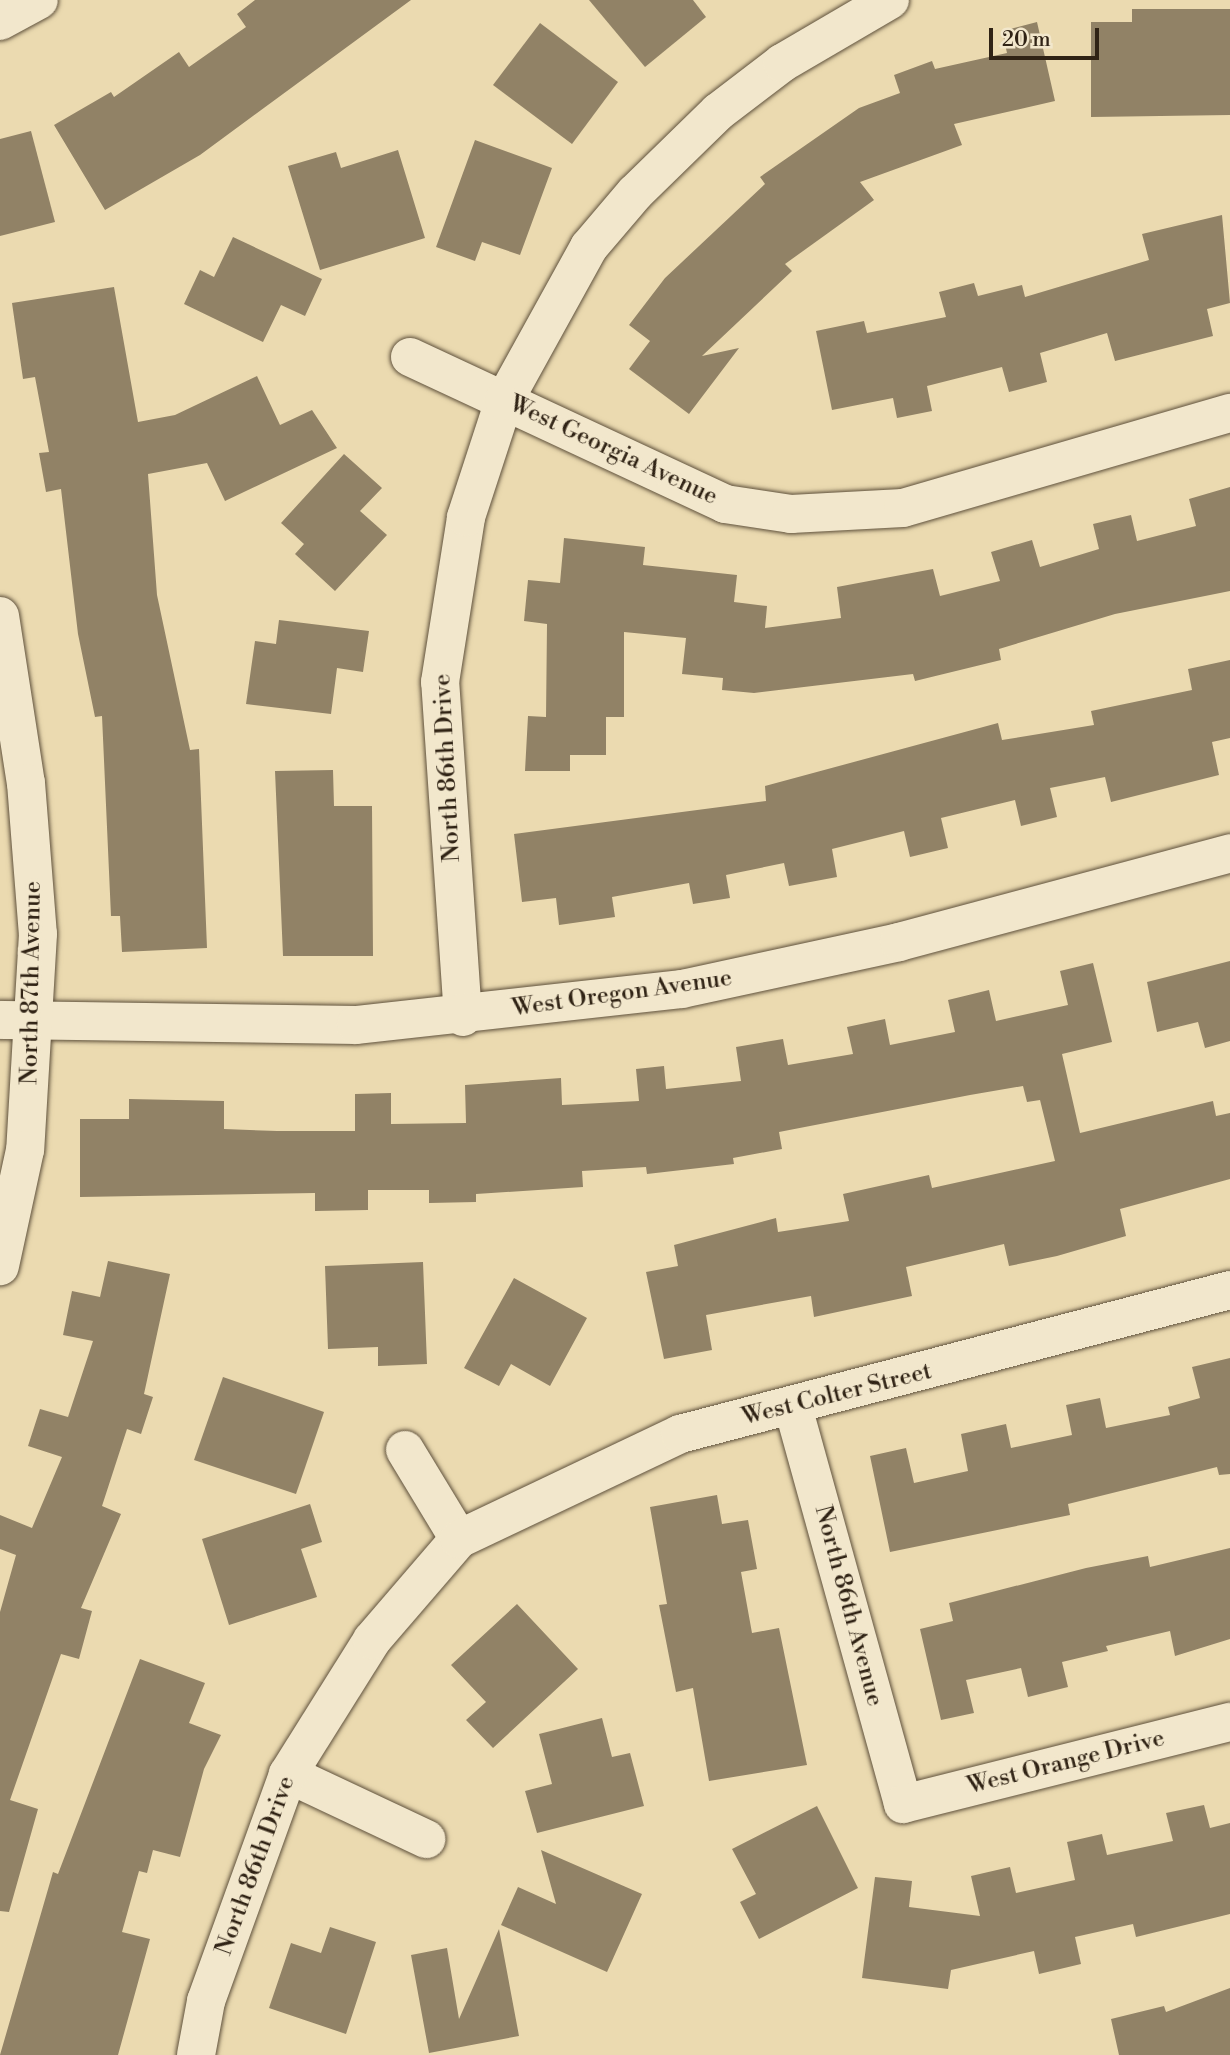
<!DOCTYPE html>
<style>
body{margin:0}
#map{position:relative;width:1230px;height:2055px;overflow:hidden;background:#ebdab0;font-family:"Libre Bodoni",serif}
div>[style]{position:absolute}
.building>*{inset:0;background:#918266}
.roads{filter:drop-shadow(0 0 2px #5f513c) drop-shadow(0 0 2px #5f513c)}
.street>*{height:38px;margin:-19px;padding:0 19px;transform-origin:19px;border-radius:19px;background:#f2e7cc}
.secondary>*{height:38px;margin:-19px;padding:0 19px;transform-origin:19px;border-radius:19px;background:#f2e7cc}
span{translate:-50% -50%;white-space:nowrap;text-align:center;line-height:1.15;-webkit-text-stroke:6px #f2e7cc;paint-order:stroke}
.street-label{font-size:24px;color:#302315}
.scale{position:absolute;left:989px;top:28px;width:110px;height:32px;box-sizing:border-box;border:4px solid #302315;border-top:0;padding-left:9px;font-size:21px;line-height:24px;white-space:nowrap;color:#302315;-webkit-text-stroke:5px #f2e7cc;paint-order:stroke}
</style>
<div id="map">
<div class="building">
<div style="clip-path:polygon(255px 0,411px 0,200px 155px,105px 210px,54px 125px,111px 92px,114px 97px,179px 52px,189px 67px,246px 27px,237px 14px)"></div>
<div style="clip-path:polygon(589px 0,693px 0,706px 17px,645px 67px)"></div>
<div style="clip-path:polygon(1132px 9px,1230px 9px,1230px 115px,1091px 117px,1091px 22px,1132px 22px)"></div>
<div style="clip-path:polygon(1037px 22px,1055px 101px,954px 124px,962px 145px,860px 182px,874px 200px,785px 264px,792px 271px,702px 356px,739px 348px,689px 414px,629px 369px,650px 341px,629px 325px,665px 278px,765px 184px,760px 177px,859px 108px,900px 93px,894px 75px,932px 61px,935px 69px,1007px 53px,1002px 31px)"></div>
<div style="clip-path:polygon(540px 23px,618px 82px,572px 144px,493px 85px)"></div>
<div style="clip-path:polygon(31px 131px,55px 222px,0 236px,0 139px)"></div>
<div style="clip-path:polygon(475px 140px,552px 168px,520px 255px,482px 242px,475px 261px,436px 247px)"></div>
<div style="clip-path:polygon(398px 150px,425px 238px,320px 270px,288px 166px,336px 152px,341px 168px)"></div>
<div style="clip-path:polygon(1222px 215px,1230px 303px,1207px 309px,1213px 336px,1115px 361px,1107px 333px,1040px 353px,1047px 382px,1009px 392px,1002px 367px,927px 386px,932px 411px,897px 418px,893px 398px,832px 410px,816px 331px,864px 321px,867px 333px,946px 317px,939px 292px,974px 283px,978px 296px,1022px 285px,1025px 297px,1149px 260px,1142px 234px)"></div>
<div style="clip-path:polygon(233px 237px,322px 279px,305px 316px,281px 305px,263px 342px,184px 304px,200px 270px,214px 277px)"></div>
<div style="clip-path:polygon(114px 287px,138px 422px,175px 415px,257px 376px,280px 425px,312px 410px,337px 448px,225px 501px,207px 463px,148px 474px,157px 595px,190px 750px,199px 749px,207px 948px,122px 952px,120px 916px,111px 916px,102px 716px,95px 717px,78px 634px,61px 489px,46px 492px,39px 453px,49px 452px,35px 377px,23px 379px,12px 303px)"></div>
<div style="clip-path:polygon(344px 454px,382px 488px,360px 511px,387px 535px,335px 591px,295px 554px,304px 544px,281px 523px)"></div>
<div style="clip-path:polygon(1230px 487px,1230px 591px,1115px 614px,999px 649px,1001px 660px,915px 681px,913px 674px,754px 693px,722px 690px,723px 678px,682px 674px,686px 638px,624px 632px,624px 717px,606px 717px,606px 755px,570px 755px,570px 771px,525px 771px,528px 716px,546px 717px,547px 624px,524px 621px,528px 580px,560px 583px,564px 538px,645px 547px,643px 565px,737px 575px,734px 602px,767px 606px,765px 628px,841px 618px,837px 587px,933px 569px,940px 596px,1000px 581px,991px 552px,1032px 540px,1040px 567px,1099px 549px,1093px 524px,1131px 515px,1137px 541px,1196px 526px,1189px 499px)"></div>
<div style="clip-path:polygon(279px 620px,369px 631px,363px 672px,337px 668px,331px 714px,246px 704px,255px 641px,276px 644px)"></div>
<div style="clip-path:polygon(1230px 660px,1230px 738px,1212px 742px,1219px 775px,1111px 802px,1105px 777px,1050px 788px,1057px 817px,1021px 826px,1015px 800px,941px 818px,948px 848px,910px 857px,904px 831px,832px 849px,837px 877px,789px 886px,784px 863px,726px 875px,730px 898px,693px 904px,689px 883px,612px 897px,615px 917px,559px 925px,556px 898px,522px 902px,514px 834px,766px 801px,765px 786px,998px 723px,1002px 740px,1094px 725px,1091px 711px,1192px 690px,1188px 669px)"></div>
<div style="clip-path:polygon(333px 770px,334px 806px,372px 806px,373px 956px,283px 956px,275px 771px)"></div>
<div style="clip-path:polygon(1230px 961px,1230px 1041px,1205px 1048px,1198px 1022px,1157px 1032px,1147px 982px)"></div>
<div style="clip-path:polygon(1093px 963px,1112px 1042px,1062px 1054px,1080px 1133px,1213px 1101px,1216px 1116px,1230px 1113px,1230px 1179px,1120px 1209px,1126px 1236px,1057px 1256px,1009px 1266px,1004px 1244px,906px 1267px,912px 1296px,814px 1317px,811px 1296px,706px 1315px,712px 1350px,664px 1359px,646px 1272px,678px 1266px,674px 1245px,776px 1218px,778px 1232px,849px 1221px,843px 1194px,929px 1175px,932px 1188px,1055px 1161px,1040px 1100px,1027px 1102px,1023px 1086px,970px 1095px,779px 1132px,782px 1149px,733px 1158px,734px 1164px,647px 1174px,646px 1167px,582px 1171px,583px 1187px,476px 1194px,476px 1202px,429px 1203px,429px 1190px,368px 1190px,368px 1210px,315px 1211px,315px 1193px,80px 1197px,80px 1119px,129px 1119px,129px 1099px,224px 1101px,224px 1129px,277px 1131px,355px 1131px,355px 1094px,391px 1093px,391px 1124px,466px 1123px,465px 1085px,561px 1078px,562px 1105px,639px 1101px,636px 1069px,664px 1066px,666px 1089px,741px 1081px,736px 1047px,783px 1039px,788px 1065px,853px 1054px,847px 1027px,885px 1019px,890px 1045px,955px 1032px,948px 1000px,989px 990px,996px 1021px,1068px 1005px,1060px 971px)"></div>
<div style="clip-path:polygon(108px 1261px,170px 1274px,144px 1394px,153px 1397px,141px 1434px,127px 1429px,102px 1506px,121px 1514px,81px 1608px,92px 1611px,79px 1659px,61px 1654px,10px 1800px,38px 1809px,9px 1912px,0 1911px,0 1612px,16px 1555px,0 1549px,0 1515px,32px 1528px,62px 1457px,28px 1446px,40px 1409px,68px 1417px,93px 1341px,63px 1335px,72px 1291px,100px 1297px)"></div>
<div style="clip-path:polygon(423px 1262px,427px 1364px,378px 1366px,378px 1347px,328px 1349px,325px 1266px)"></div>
<div style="clip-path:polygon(514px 1278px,587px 1318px,550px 1386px,511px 1364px,499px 1386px,464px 1368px)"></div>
<div style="clip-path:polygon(1230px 1358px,1230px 1474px,1219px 1475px,1217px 1467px,1068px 1504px,1070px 1515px,890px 1552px,870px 1456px,906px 1448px,914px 1483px,968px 1471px,961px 1434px,1006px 1424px,1011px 1448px,1072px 1435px,1066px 1405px,1100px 1398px,1106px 1428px,1170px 1415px,1168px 1407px,1200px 1398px,1192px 1367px)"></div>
<div style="clip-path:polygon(223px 1377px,324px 1412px,296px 1494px,194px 1460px)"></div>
<div style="clip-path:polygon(717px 1495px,722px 1524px,748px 1520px,757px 1569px,741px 1572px,752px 1633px,779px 1628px,807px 1765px,709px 1781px,693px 1688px,676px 1692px,659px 1605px,667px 1604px,650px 1507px)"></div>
<div style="clip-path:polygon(310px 1504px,322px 1542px,301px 1549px,317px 1597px,229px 1625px,202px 1539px)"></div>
<div style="clip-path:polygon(1230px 1548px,1230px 1639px,1175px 1656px,1170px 1631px,1106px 1646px,1108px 1651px,1062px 1662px,1068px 1687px,1028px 1697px,1021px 1668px,966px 1680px,974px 1713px,941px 1720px,920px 1629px,953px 1621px,949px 1603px,1086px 1568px,1148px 1556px,1150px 1567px)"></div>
<div style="clip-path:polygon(517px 1604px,578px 1669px,493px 1748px,466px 1720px,486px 1702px,451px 1665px)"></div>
<div style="clip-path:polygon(140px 1659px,205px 1683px,189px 1723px,221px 1735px,204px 1769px,180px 1857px,153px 1850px,147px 1873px,139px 1871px,122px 1932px,150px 1939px,118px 2055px,0 2055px,53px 1872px,58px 1874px)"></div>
<div style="clip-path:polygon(602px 1718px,612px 1757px,630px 1753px,644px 1806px,537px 1833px,525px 1791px,552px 1784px,539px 1734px)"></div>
<div style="clip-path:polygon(1204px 1805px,1210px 1828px,1230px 1823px,1230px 1914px,1136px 1937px,1133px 1924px,1075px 1937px,1081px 1964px,1039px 1974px,1034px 1951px,951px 1970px,948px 1989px,862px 1978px,875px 1877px,912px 1881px,909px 1907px,980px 1916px,971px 1876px,1010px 1867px,1016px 1893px,1075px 1880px,1067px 1842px,1102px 1834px,1107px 1855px,1173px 1841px,1166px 1813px)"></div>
<div style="clip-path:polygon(817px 1806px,858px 1888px,759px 1939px,740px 1902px,756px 1894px,732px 1849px)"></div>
<div style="clip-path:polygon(541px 1850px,642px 1894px,607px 1972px,501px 1925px,518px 1887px,556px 1904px)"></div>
<div style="clip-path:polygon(330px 1927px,376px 1942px,346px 2034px,269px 2008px,291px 1943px,321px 1953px)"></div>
<div style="clip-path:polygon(499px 1929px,519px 2036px,429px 2053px,411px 1955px,447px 1948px,459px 2019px)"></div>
<div style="clip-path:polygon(1230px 1988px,1230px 2055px,1119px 2055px,1111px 2019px,1164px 2006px,1166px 2012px)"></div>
</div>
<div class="roads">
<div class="street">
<div style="left:0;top:21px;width:44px;rotate:-28.3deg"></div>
<div style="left:410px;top:357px;width:348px;rotate:25deg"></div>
<div style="left:725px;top:504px;width:67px;rotate:8.6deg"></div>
<div style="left:791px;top:514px;width:112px;rotate:-3.1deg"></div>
<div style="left:903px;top:508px;width:341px;rotate:-16.2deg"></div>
<div style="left:463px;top:1017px;width:336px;rotate:-93.9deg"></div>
<div style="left:440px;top:682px;width:167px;rotate:-81deg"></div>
<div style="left:466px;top:517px;width:122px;rotate:-71.9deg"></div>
<div style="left:504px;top:401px;width:176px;rotate:-61.1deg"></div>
<div style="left:589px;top:247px;width:71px;rotate:-49.6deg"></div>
<div style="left:635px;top:193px;width:116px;rotate:-44.3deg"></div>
<div style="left:718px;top:112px;width:81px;rotate:-37.4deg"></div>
<div style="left:782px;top:63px;width:125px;rotate:-30.3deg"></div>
<div style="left:0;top:1020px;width:356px;rotate:0.8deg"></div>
<div style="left:356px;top:1025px;width:328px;rotate:-6.3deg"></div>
<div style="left:682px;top:989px;width:222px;rotate:-12.2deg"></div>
<div style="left:899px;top:942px;width:343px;rotate:-15deg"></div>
<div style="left:793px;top:1407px;width:412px;rotate:74.5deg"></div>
<div style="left:903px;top:1804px;width:337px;rotate:-14.1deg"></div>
<div style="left:405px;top:1450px;width:104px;rotate:58.8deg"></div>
<div style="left:288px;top:1774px;width:153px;rotate:25.2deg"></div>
<div style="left:196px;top:2055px;width:55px;rotate:-79.5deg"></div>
<div style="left:206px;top:2001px;width:241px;rotate:-70.1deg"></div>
<div style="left:288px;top:1774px;width:158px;rotate:-57.9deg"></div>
<div style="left:372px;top:1640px;width:133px;rotate:-49.3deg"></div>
<div style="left:459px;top:1539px;width:245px;rotate:-25.4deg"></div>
<div style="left:680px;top:1434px;width:569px;rotate:-14.67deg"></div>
</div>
<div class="secondary">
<div style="left:0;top:616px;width:169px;rotate:81.2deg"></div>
<div style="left:26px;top:783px;width:151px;rotate:85.5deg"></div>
<div style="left:38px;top:934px;width:216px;rotate:93.4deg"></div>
<div style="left:25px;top:1150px;width:119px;rotate:102.2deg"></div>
</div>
</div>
<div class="street-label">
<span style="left:613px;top:451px;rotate:25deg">West Georgia Avenue</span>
<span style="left:448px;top:768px;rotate:-93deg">North 86th Drive</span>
<span style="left:32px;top:983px;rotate:-89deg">North 87th Avenue</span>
<span style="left:622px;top:994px;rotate:-8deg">West Oregon Avenue</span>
<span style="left:837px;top:1395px;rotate:-14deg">West Colter Street</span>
<span style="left:848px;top:1606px;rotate:75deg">North 86th Avenue</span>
<span style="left:1066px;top:1763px;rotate:-14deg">West Orange Drive</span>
<span style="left:256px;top:1866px;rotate:-70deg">North 86th Drive</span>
</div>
<div class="scale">20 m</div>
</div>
